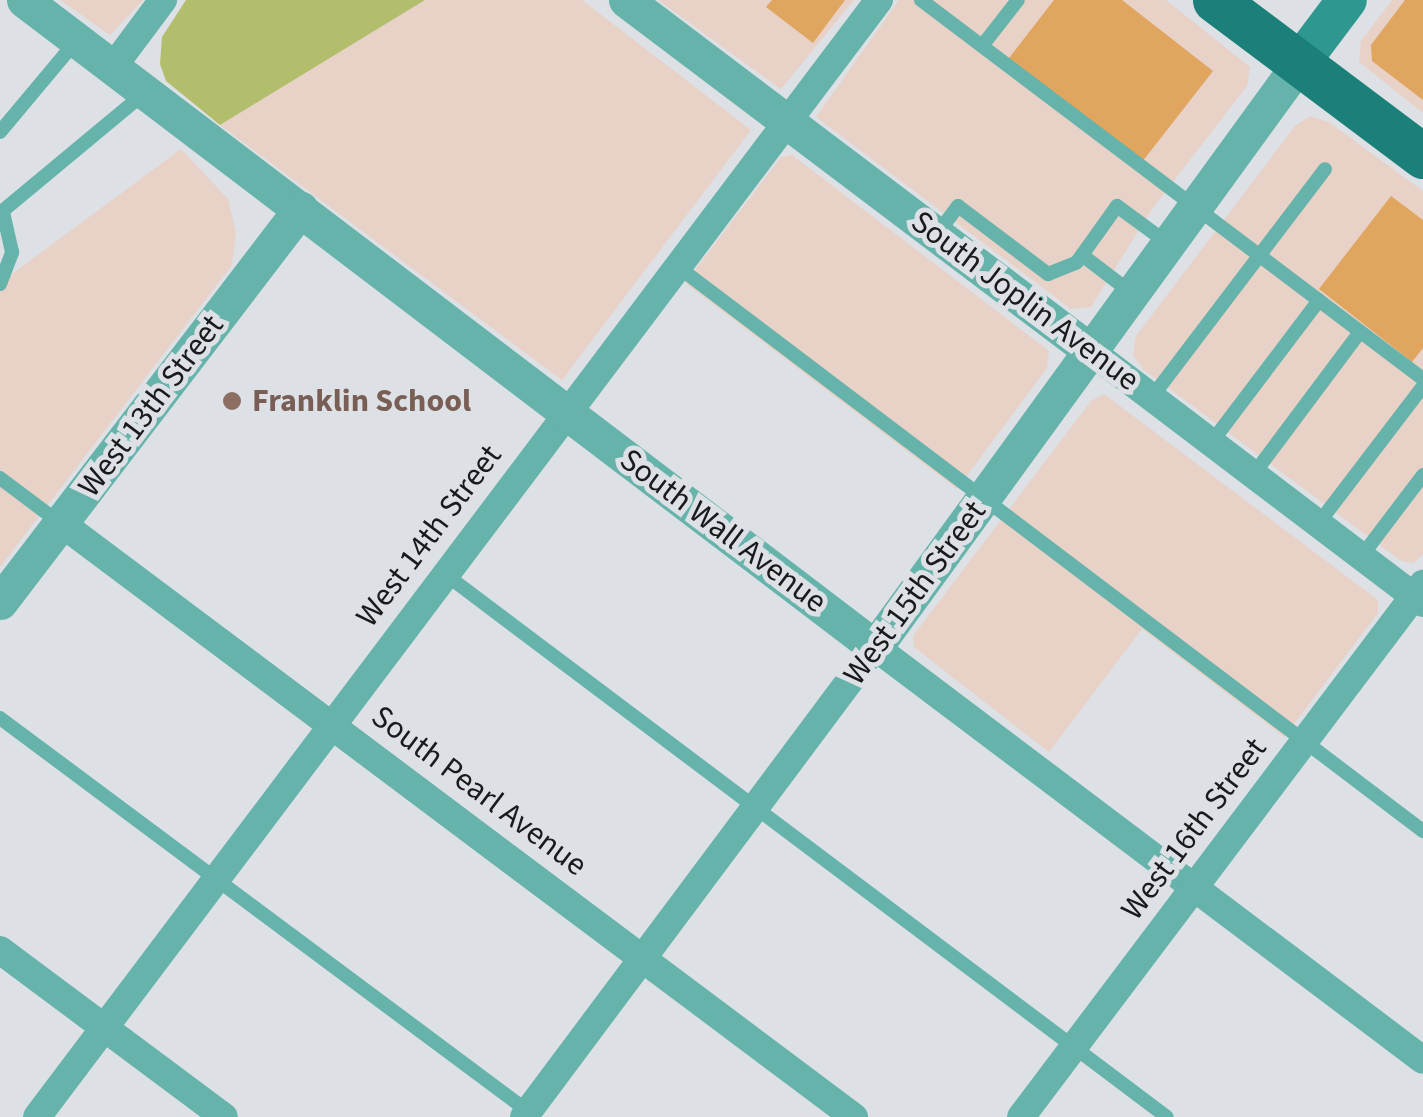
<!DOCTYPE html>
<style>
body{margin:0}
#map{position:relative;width:1423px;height:1117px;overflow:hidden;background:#dde0e4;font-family:"Source Sans 3",sans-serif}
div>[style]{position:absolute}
.commercial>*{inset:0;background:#e8d1c6}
.green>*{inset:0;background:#b3be6d}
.building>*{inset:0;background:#e0a55e}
.service>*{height:14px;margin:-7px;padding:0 7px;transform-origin:7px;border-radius:7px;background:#65b3ab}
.minor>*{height:28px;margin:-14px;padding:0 14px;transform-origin:14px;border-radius:14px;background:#65b3ab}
.tertiary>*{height:35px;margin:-17.5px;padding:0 17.5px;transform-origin:17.5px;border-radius:17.5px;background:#65b3ab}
.secondary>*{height:40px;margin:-20px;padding:0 20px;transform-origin:20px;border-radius:20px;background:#2e978f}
.primary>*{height:45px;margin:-22.5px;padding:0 22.5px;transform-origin:22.5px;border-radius:22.5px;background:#1a8079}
.dots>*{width:28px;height:28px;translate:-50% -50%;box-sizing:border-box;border:5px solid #dde0e4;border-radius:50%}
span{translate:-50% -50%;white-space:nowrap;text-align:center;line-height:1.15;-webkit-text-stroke:10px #dde0e4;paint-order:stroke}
.street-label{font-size:32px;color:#191a1c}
.education-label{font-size:32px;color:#785e54;font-weight:700}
.left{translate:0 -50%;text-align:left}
</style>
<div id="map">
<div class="commercial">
<div style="clip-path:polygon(60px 0,143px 0,110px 35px)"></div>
<div style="clip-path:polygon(425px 0,582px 0,751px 130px,562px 380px,220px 125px)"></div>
<div style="clip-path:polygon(658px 0,854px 0,781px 89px)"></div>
<div style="clip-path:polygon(899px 0,1166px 0,1250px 67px,1247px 86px,1152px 209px,1091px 307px,1071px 309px,816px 117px)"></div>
<div style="clip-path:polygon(1392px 0,1423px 0,1423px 113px,1359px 62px,1361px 41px)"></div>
<div style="clip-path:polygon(1310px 116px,1330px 123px,1423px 191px,1423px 554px,1413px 563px,1401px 561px,1143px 369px,1133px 355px,1136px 336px,1295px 126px)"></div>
<div style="clip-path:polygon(181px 149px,228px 199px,236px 233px,232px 265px,0 567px,0 283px)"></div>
<div style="clip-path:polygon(792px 155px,1049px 351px,1047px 368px,957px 489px,685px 283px,781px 157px)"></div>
<div style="clip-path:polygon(1104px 394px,1378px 600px,1378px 613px,1284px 737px,1142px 629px,1049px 752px,914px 647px,913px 636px,1091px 401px)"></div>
</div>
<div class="green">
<div style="clip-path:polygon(186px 0,425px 0,220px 125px,166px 81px,160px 64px,162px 37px)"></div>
</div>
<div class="building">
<div style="clip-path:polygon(772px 0,845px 0,813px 43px,766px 7px)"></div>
<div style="clip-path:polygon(1054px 0,1122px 0,1213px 71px,1142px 162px,1009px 58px)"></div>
<div style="clip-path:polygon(1405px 0,1423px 0,1423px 100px,1372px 61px,1371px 45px)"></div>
<div style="clip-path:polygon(1391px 196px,1423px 220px,1423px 348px,1412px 362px,1319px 289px)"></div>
</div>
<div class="service">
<div style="left:921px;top:0;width:629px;rotate:37.05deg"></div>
<div style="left:982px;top:46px;width:58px;rotate:-52deg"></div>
<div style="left:0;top:132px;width:120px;rotate:-50.1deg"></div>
<div style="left:0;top:213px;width:190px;rotate:-39.7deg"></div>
<div style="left:937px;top:234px;width:35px;rotate:-53deg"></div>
<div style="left:958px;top:206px;width:113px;rotate:37.1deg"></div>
<div style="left:1048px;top:274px;width:31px;rotate:-22deg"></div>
<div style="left:1077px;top:262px;width:69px;rotate:-54.5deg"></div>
<div style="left:1117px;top:206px;width:61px;rotate:36.3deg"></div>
<div style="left:1082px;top:255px;width:64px;rotate:37.4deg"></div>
<div style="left:677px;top:266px;width:936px;rotate:37.14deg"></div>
<div style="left:0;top:284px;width:34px;rotate:-69deg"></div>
<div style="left:12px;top:252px;width:41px;rotate:-102.7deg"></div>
<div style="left:1152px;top:397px;width:286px;rotate:-52.8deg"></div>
<div style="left:1211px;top:443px;width:179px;rotate:-52.9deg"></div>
<div style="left:1253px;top:475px;width:179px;rotate:-53.2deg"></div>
<div style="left:0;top:478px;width:75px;rotate:36.9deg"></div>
<div style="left:1318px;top:524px;width:173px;rotate:-52.7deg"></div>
<div style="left:1361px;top:557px;width:103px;rotate:-52.9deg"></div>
<div style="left:445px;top:574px;width:903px;rotate:36.95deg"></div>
<div style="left:0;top:718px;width:660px;rotate:36.68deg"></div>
</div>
<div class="minor">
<div style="left:113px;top:67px;width:84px;rotate:-53.3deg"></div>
<div style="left:1092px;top:352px;width:415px;rotate:37.2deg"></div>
<div style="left:61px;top:523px;width:991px;rotate:36.84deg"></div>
<div style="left:0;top:950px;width:279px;rotate:36.7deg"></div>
<div style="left:37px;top:1117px;width:1399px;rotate:-52.99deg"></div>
<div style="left:524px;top:1117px;width:587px;rotate:-53.25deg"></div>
<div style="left:875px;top:647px;width:686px;rotate:37deg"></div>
<div style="left:1021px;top:1117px;width:668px;rotate:-52.98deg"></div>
</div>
<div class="tertiary">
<div style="left:24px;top:0;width:1069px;rotate:37.25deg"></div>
<div style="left:875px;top:647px;width:719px;rotate:-53.99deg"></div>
<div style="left:626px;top:0;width:584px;rotate:37.07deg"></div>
<div style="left:0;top:602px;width:495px;rotate:-52.6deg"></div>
</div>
<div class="secondary">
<div style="left:1298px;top:65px;width:81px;rotate:-53deg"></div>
</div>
<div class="primary">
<div style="left:1215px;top:0;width:260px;rotate:36.9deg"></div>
</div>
<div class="dots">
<div style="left:232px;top:401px;background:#8d6e63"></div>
</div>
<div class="street-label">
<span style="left:1025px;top:301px;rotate:37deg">South Joplin Avenue</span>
<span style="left:151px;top:406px;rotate:-53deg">West 13th Street</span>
<span style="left:723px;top:531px;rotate:37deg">South Wall Avenue</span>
<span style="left:429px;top:536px;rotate:-53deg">West 14th Street</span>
<span style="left:915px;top:593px;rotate:-54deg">West 15th Street</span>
<span style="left:479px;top:791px;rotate:37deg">South Pearl Avenue</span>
<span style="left:1194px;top:829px;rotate:-53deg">West 16th Street</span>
</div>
<div class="education-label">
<span class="left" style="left:252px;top:401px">Franklin School</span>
</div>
</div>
